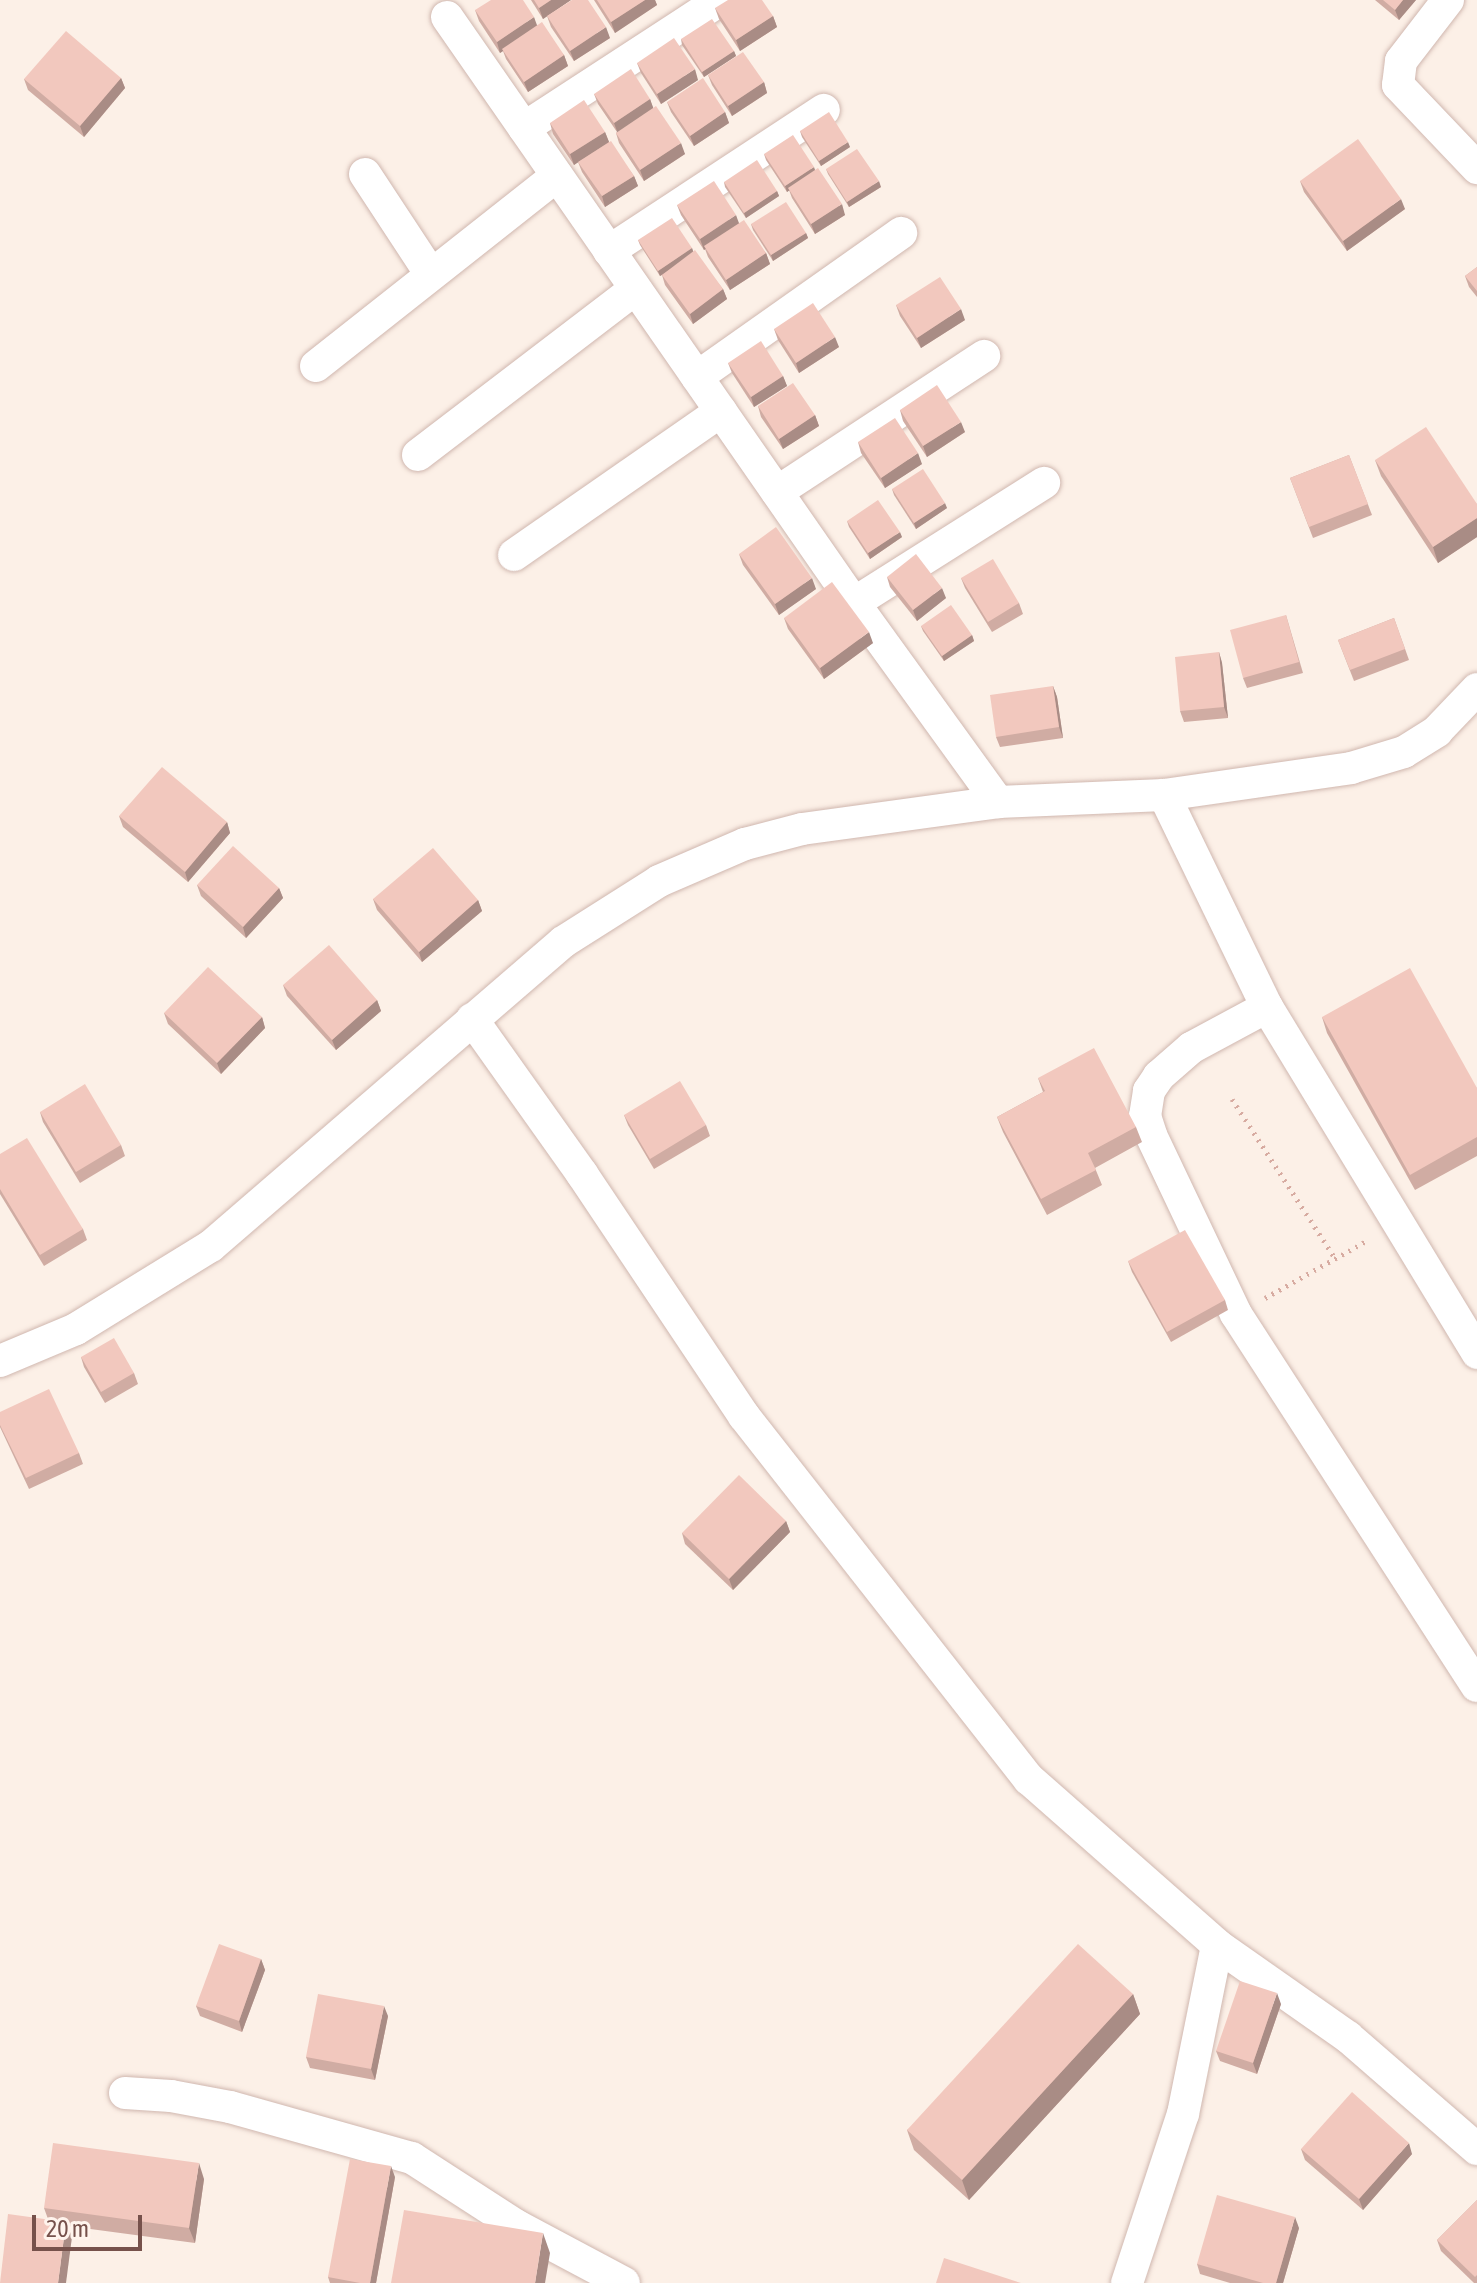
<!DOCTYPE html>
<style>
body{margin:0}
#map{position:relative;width:1477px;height:2283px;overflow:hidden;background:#fcf0e7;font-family:"Asap Condensed",sans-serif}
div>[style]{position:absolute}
.path>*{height:5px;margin-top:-2.5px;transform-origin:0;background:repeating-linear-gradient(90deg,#d7aba1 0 2px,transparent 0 8px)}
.roads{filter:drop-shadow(0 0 2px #d0b7af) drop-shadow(0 0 2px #d0b7af)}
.street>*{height:32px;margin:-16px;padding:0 16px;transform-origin:16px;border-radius:16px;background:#fff}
.wall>*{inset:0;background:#d0aca3}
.shaded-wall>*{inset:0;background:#a98c85}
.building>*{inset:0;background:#f2c8be}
span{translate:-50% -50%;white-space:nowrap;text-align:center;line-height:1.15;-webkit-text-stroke:7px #fff4ed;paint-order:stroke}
.scale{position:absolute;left:32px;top:2215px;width:110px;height:36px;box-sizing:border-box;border:4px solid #76514b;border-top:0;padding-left:10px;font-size:24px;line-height:28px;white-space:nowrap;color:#76514b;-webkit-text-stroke:6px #fff4ed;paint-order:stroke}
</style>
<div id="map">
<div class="path">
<div style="left:1232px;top:1099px;width:189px;rotate:57.1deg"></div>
<div style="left:1265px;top:1298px;width:118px;rotate:-29.4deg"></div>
</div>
<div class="roads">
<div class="street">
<div style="left:1448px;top:0;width:77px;rotate:127.6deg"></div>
<div style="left:1401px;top:61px;width:24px;rotate:97deg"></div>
<div style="left:1398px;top:85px;width:115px;rotate:46.4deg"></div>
<div style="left:447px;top:17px;width:713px;rotate:55.22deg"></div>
<div style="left:854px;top:603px;width:246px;rotate:54.1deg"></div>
<div style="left:524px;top:128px;width:234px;rotate:-33.1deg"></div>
<div style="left:365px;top:174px;width:118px;rotate:56.7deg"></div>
<div style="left:609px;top:251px;width:257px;rotate:-33.3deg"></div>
<div style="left:316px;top:366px;width:307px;rotate:-38.3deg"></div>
<div style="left:697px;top:377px;width:250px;rotate:-35.2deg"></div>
<div style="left:418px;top:455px;width:273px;rotate:-37.4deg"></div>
<div style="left:777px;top:492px;width:248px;rotate:-33.3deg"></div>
<div style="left:514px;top:555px;width:252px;rotate:-34.8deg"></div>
<div style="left:854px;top:603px;width:225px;rotate:-32.3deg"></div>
<div style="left:1164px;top:795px;width:236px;rotate:64.1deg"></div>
<div style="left:1267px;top:1007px;width:405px;rotate:58.7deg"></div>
<div style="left:1267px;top:1007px;width:86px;rotate:151.7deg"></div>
<div style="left:1191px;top:1048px;width:43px;rotate:138.8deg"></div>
<div style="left:1159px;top:1076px;width:18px;rotate:124deg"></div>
<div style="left:1149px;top:1091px;width:25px;rotate:99deg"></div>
<div style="left:1145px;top:1116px;width:20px;rotate:72deg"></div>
<div style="left:1151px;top:1135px;width:198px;rotate:64.6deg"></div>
<div style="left:1236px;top:1314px;width:443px;rotate:57.1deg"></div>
<div style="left:472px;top:1019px;width:190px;rotate:54.6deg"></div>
<div style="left:582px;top:1174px;width:291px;rotate:56.2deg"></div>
<div style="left:744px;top:1416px;width:462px;rotate:51.9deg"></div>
<div style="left:1029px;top:1779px;width:251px;rotate:41.4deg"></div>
<div style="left:1217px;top:1945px;width:160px;rotate:35.1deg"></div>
<div style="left:1348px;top:2037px;width:171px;rotate:41deg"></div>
<div style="left:0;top:1361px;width:82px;rotate:-22.8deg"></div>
<div style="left:76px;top:1329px;width:158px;rotate:-31.6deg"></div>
<div style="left:211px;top:1246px;width:465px;rotate:-40.8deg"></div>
<div style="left:563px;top:942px;width:114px;rotate:-32.4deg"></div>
<div style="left:659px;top:881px;width:94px;rotate:-23.3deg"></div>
<div style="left:745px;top:844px;width:59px;rotate:-14.7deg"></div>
<div style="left:802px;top:829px;width:198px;rotate:-7.8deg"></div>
<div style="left:998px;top:802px;width:166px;rotate:-2.4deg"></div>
<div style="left:1164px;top:795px;width:189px;rotate:-8.2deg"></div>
<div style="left:1351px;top:768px;width:55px;rotate:-16.8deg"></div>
<div style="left:1404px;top:752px;width:39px;rotate:-32deg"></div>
<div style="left:1437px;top:731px;width:58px;rotate:-46.4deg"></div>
<div style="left:125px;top:2093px;width:46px;rotate:3.7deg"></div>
<div style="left:171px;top:2096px;width:60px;rotate:10.6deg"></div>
<div style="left:230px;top:2107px;width:189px;rotate:15.7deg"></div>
<div style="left:412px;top:2158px;width:125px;rotate:32.9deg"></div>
<div style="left:517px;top:2226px;width:121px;rotate:28deg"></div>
<div style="left:1127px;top:2283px;width:178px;rotate:-71.7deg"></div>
<div style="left:1183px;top:2114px;width:172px;rotate:-78.6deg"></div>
</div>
</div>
<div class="wall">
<div style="clip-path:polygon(531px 0,571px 0,543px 19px)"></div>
<div style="clip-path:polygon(594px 0,655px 0,657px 5px,615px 33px)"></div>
<div style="clip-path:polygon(1375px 0,1416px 0,1399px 20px)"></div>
<div style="clip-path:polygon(715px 8px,773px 16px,777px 27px,740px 51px,719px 19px)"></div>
<div style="clip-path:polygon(475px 10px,537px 25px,564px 55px,568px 66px,528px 92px,506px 59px,503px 51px,500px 53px,479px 21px)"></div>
<div style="clip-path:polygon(547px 16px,610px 38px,574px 61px,551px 27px)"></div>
<div style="clip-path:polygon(681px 39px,734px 51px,736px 56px,704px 77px,682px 45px)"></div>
<div style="clip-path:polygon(637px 63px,698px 80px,661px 104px,641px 73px)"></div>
<div style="clip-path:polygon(708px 75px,764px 82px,767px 93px,732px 116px,712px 85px)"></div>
<div style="clip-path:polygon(121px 78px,125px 88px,84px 137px,28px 90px,24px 79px)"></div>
<div style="clip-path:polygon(594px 94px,650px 99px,653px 108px,685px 154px,644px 181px,619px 143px,616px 133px,617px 132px,598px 104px)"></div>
<div style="clip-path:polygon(667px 102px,725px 112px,729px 123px,694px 146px,671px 112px)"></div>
<div style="clip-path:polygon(550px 123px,605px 132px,609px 142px,634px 176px,638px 186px,605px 207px,582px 172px,578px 162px,574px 165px,553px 134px)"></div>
<div style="clip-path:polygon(800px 131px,850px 147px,821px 166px,802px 137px)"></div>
<div style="clip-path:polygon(764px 154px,815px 170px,845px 215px,815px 234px,792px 198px,789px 190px,787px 192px,766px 160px)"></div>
<div style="clip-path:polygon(826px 169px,881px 187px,849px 207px,828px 174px)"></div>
<div style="clip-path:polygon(1300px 181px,1405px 209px,1347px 251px,1304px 192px)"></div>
<div style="clip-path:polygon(724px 182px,777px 191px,779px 196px,746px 218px,725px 187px)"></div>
<div style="clip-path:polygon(677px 205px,739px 223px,766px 253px,770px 264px,730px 290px,708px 257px,705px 249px,704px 250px,681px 215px)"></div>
<div style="clip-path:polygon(751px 224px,806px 233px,808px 238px,773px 261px,753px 230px)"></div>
<div style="clip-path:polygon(638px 240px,692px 248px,693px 252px,723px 289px,727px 299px,693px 324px,665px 285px,662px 275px,660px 276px,640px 245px)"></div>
<div style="clip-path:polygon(1477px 267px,1477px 297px,1469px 287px,1465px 276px)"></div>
<div style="clip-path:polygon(896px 305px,965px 320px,921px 348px,900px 316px)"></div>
<div style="clip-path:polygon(774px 329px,839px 347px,799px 373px,778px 340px)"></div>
<div style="clip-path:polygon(728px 363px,783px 376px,787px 386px,754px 407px,732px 373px)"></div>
<div style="clip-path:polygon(758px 406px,815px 415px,819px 426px,783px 449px,761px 417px)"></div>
<div style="clip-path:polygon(900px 410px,965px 432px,927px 457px,903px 421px)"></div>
<div style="clip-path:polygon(858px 442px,922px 464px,885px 488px,861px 453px)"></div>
<div style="clip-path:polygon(1349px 455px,1372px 515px,1313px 538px,1290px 478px)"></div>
<div style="clip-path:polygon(1375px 460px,1477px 504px,1477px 537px,1438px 563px,1381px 476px)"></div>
<div style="clip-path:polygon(892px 489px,947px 508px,916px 529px,894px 495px)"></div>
<div style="clip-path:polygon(847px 521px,902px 537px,870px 559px,849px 527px)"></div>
<div style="clip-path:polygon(739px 554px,816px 589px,779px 615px,743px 565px)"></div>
<div style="clip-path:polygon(887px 577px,946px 598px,917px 621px,890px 587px)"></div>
<div style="clip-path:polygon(961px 578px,1019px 603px,1023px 614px,992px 632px,965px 588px)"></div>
<div style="clip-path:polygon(1286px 615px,1303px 673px,1247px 688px,1243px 678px)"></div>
<div style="clip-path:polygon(784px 618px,873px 643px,824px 679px,788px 629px)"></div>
<div style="clip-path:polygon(1394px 618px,1409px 660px,1354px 681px,1338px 640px)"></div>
<div style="clip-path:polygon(921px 626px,972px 635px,974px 641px,944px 661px,923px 631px)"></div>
<div style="clip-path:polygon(1219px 652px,1222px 663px,1228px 718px,1184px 722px,1180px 711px)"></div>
<div style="clip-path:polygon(1053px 686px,1057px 697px,1063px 738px,1000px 747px,996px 737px)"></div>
<div style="clip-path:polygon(119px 816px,227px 822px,230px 833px,188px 882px,123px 827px)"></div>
<div style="clip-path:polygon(197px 885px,279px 888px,283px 898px,246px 938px,201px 896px)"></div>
<div style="clip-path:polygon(373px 899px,478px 900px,482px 911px,422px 962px,377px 910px)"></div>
<div style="clip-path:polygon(283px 985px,377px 1000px,381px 1011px,336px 1050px,287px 996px)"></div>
<div style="clip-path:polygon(164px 1013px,262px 1017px,265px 1028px,221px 1074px,168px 1024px)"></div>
<div style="clip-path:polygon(1322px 1017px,1477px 1088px,1477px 1156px,1415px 1190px,1327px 1033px)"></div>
<div style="clip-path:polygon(1038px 1078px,1136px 1127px,1142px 1142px,1095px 1168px,1102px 1185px,1047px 1215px,1003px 1132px,997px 1117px,1043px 1092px)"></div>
<div style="clip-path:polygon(40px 1112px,121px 1145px,125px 1156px,80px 1183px,43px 1122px)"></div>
<div style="clip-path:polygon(624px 1115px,706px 1125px,710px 1136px,654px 1169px,628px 1125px)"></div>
<div style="clip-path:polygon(0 1154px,83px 1229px,87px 1240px,44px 1266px,0 1194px)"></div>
<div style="clip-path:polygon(1128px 1261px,1225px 1300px,1228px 1310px,1171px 1342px,1132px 1272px)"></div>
<div style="clip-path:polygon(81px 1357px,134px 1373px,138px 1384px,105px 1403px,84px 1367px)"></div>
<div style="clip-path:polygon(0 1412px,79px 1453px,83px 1464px,29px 1489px,0 1427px)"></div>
<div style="clip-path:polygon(786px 1521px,790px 1532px,733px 1590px,685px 1544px,682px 1533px)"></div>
<div style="clip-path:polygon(261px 1959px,265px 1970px,242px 2032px,200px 2016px,196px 2006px)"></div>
<div style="clip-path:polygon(1133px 1994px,1140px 2014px,969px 2200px,914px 2150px,907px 2130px)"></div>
<div style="clip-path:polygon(1281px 2004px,1257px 2074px,1220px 2061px,1216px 2051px)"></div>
<div style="clip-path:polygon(388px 2016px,375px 2080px,310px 2068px,306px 2057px)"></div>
<div style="clip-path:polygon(1301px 2149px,1412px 2154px,1363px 2210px,1305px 2160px)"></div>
<div style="clip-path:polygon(395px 2177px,376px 2283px,330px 2283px,328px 2277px)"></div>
<div style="clip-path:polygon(204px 2179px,195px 2243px,68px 2226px,72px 2237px,48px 2219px,44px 2208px)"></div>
<div style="clip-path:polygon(1477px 2200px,1477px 2283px,1474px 2283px,1441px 2251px,1437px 2240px)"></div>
<div style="clip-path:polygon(1299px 2228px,1283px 2283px,1230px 2283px,1200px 2274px,1197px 2264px)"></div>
</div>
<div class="shaded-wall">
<div style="clip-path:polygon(551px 0,571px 0,543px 19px,539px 8px)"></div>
<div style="clip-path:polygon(645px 0,655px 0,657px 5px,615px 33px,611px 22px)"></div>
<div style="clip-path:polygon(1403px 0,1416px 0,1399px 20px,1395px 10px)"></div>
<div style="clip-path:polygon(773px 16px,777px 27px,740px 51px,736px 40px)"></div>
<div style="clip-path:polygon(534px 17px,538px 28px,500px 53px,497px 42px)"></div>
<div style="clip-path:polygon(606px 27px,610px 38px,574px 61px,570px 51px)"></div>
<div style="clip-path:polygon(734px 51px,736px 56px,704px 77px,702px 72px)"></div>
<div style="clip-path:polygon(564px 55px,568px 66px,528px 92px,524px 82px)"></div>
<div style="clip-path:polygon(695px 69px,698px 80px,661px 104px,657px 94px)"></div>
<div style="clip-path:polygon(121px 78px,125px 88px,84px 137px,80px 126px)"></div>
<div style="clip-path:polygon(764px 82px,767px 93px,732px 116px,728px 106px)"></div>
<div style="clip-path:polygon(650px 99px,654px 110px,618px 134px,614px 123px)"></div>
<div style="clip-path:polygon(725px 112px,729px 123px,694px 146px,690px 136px)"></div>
<div style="clip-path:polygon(605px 132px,609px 142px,574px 165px,570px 154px)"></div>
<div style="clip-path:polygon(848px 142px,850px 147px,821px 166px,819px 161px)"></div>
<div style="clip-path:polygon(681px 143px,685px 154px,644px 181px,640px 170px)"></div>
<div style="clip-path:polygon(814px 167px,816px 173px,787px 192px,785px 186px)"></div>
<div style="clip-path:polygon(634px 176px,638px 186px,605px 207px,602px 196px)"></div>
<div style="clip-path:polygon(879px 181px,881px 187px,849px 207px,847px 202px)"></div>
<div style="clip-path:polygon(777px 191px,779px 196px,746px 218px,744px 213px)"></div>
<div style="clip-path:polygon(1401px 199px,1405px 209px,1347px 251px,1343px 241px)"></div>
<div style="clip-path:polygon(842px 204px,845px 215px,815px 234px,811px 224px)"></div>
<div style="clip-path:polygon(736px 215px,740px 226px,704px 250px,700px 239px)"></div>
<div style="clip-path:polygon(806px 233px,808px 238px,773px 261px,771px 255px)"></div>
<div style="clip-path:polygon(692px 248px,694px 254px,660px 276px,658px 271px)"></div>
<div style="clip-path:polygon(766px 253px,770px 264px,730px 290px,726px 280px)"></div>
<div style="clip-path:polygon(723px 289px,727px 299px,693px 324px,690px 314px)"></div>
<div style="clip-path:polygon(961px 309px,965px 320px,921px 348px,917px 338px)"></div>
<div style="clip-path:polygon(835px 337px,839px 347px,799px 373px,796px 363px)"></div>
<div style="clip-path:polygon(783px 376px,787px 386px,754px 407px,751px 397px)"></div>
<div style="clip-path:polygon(815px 415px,819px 426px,783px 449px,779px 439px)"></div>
<div style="clip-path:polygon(961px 422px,965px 432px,927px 457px,923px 446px)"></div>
<div style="clip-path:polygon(918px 453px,922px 464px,885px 488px,881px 478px)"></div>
<div style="clip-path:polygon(945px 503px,947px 508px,916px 529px,914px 523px)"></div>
<div style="clip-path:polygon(1477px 518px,1477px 537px,1438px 563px,1433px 547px)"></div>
<div style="clip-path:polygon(900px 532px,902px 537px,870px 559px,868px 553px)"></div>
<div style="clip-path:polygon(812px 578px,816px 589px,779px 615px,775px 604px)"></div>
<div style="clip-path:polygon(942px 588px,946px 598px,917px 621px,913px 610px)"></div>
<div style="clip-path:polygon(869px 632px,873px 643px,824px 679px,820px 668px)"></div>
<div style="clip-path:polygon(972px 635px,974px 641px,944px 661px,942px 656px)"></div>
<div style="clip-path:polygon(1219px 652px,1222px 663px,1228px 718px,1224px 707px)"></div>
<div style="clip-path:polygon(1053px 686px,1057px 697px,1063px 738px,1059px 727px)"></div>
<div style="clip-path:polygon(227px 822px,230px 833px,188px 882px,185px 872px)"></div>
<div style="clip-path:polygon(279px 888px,283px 898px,246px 938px,243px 927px)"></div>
<div style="clip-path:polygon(478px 900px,482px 911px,422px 962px,419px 952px)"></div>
<div style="clip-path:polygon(377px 1000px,381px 1011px,336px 1050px,332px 1040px)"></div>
<div style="clip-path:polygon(262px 1017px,265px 1028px,221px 1074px,217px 1063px)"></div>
<div style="clip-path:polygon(786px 1521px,790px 1532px,733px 1590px,729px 1579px)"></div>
<div style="clip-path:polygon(261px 1959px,265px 1970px,242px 2032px,239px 2021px)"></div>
<div style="clip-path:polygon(1277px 1993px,1281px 2004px,1257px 2074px,1253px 2063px)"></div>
<div style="clip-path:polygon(1133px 1994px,1140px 2014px,969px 2200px,962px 2180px)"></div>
<div style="clip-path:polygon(384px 2006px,388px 2016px,375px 2080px,371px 2069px)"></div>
<div style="clip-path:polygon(1409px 2143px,1412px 2154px,1363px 2210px,1359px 2199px)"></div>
<div style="clip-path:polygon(199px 2163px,204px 2179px,195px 2243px,189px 2228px)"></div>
<div style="clip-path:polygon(391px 2166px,395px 2177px,376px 2283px,370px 2283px)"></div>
<div style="clip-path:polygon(1295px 2217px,1299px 2228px,1283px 2283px,1276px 2283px)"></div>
<div style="clip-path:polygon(66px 2222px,72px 2237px,66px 2283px,58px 2283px)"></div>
<div style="clip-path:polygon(543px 2233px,550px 2253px,545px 2283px,535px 2283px)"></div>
</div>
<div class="building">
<div style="clip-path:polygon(491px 0,523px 0,534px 17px,497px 42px,475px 10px)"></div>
<div style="clip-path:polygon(534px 0,551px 0,539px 8px)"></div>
<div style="clip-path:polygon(572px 0,588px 0,606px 27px,570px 51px,547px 16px)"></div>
<div style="clip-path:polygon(597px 0,645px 0,611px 22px)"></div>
<div style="clip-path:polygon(728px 0,762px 0,773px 16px,736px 40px,715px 8px)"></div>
<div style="clip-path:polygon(1383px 0,1403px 0,1395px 10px)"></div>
<div style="clip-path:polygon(712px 19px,734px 51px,702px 72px,681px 39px)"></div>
<div style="clip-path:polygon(542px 22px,564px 55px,524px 82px,502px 49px)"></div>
<div style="clip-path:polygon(66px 31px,121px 78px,80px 126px,24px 79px)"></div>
<div style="clip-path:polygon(674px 38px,695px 69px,657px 94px,637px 63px)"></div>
<div style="clip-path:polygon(743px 52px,764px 82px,728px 106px,708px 75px)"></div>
<div style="clip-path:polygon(631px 69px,650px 99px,614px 123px,594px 94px)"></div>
<div style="clip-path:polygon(703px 78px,725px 112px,690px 136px,667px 102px)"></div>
<div style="clip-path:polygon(584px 100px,605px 132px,570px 154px,550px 123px)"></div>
<div style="clip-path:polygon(656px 106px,681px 143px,640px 170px,616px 133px)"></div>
<div style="clip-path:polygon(829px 112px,848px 142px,819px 161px,800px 131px)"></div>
<div style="clip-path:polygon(793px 135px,814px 167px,785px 186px,764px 154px)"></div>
<div style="clip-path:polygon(1358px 139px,1401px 199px,1343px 241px,1300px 181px)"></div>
<div style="clip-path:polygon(611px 141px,634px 176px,602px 196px,578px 162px)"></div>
<div style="clip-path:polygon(857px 149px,879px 181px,847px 202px,826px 169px)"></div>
<div style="clip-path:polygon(757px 160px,777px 191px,744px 213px,724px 182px)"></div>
<div style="clip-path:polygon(818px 168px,842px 204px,811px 224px,788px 188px)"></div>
<div style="clip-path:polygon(714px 181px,736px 215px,700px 239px,677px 205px)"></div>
<div style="clip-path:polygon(786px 202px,806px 233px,771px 255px,751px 224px)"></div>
<div style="clip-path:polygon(672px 218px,692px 248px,658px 271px,638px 240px)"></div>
<div style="clip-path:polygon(744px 220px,766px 253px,726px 280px,704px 246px)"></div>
<div style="clip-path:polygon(695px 250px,723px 289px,690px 314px,662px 275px)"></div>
<div style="clip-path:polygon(1477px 267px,1477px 291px,1465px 276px)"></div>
<div style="clip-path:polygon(940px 277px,961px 309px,917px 338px,896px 305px)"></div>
<div style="clip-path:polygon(813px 303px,835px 337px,796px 363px,774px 329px)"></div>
<div style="clip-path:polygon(761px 341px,783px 376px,751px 397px,728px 363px)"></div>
<div style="clip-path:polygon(793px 383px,815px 415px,779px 439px,758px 406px)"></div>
<div style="clip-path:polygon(937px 385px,961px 422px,923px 446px,900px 410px)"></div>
<div style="clip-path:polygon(895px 418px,918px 453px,881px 478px,858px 442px)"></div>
<div style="clip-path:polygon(1426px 427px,1477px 504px,1477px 518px,1433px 547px,1375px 460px)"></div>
<div style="clip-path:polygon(1349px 455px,1368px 504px,1309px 527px,1290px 478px)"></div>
<div style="clip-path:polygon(923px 469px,945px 503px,914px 523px,892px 489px)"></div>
<div style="clip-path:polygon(878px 500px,900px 532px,868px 553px,847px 521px)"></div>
<div style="clip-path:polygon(776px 527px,812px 578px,775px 604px,739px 554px)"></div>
<div style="clip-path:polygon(916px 554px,942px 588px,913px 610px,887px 577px)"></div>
<div style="clip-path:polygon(993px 559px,1019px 603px,988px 622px,961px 578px)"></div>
<div style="clip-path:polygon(832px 582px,869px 632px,820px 668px,784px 618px)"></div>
<div style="clip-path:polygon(951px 605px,972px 635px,942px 656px,921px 626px)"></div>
<div style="clip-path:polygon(1286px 615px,1299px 662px,1243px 678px,1230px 630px)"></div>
<div style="clip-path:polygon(1394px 618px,1405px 649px,1350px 670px,1338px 640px)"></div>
<div style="clip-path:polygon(1219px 652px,1224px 707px,1180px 711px,1175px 657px)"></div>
<div style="clip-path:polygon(1053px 686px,1059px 727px,996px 737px,990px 695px)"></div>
<div style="clip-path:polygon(162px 767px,227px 822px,185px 872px,119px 816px)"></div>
<div style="clip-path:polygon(233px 846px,279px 888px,243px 927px,197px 885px)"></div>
<div style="clip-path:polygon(433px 848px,478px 900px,419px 952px,373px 899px)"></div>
<div style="clip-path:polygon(329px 945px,377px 1000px,332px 1040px,283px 985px)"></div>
<div style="clip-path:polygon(208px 967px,262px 1017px,217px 1063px,164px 1013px)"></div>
<div style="clip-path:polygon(1410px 968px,1477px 1088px,1477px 1137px,1410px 1175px,1322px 1017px)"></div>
<div style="clip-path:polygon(1094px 1048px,1136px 1127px,1088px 1153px,1096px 1170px,1041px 1199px,997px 1117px,1045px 1091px,1038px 1078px)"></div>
<div style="clip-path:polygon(680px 1081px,706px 1125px,650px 1159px,624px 1115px)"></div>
<div style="clip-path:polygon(85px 1084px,121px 1145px,76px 1172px,40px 1112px)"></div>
<div style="clip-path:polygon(27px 1138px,83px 1229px,40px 1255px,0 1189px,0 1154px)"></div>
<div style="clip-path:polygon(1185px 1230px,1225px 1300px,1167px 1332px,1128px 1261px)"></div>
<div style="clip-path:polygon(114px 1338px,134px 1373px,101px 1392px,81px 1357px)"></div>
<div style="clip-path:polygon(49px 1389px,79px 1453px,26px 1478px,0 1425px,0 1412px)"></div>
<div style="clip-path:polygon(739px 1475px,786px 1521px,729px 1579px,682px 1533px)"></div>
<div style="clip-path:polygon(219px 1944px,261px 1959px,239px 2021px,196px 2006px)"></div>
<div style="clip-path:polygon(1078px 1944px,1133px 1994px,962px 2180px,907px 2130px)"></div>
<div style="clip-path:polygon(1240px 1981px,1277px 1993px,1253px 2063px,1216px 2051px)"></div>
<div style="clip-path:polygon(318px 1994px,384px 2006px,371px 2069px,306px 2057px)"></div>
<div style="clip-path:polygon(1352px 2092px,1409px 2143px,1359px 2199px,1301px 2149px)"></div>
<div style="clip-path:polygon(53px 2143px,199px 2163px,189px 2228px,44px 2208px)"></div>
<div style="clip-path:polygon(350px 2159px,391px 2166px,370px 2283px,360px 2283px,328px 2277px)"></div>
<div style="clip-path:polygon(1217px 2195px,1295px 2217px,1276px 2283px,1263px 2283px,1197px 2264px)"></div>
<div style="clip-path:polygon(1477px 2200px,1477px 2275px,1475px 2277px,1437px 2240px)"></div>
<div style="clip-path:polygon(404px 2210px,543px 2233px,535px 2283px,391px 2283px)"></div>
<div style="clip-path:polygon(8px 2214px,66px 2222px,58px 2283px,0 2283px)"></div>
<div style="clip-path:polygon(944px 2258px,1021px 2283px,936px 2283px)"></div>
</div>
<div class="scale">20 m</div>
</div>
